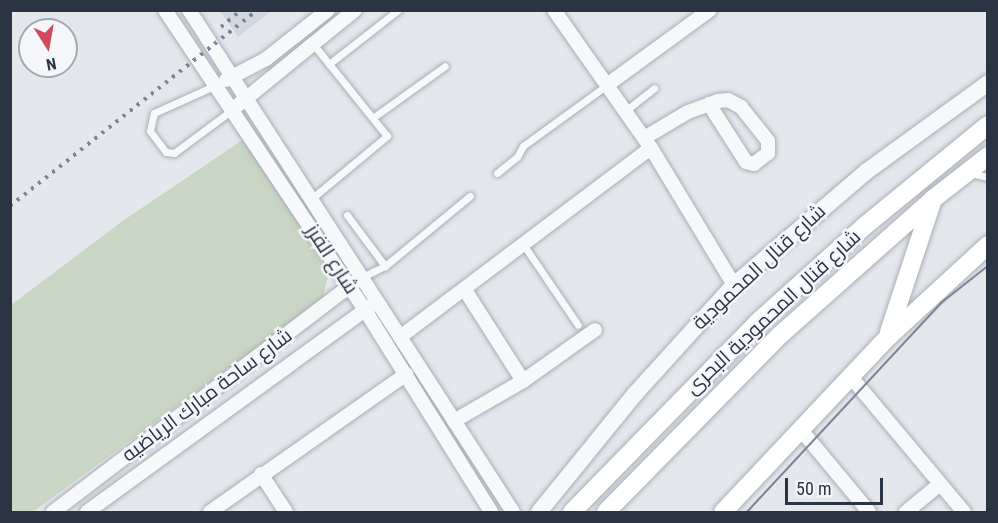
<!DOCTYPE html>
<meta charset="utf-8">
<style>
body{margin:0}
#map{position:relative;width:998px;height:523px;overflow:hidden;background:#e4e7ec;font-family:"Roboto Condensed",Cairo,sans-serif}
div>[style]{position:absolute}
.built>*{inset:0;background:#d2d6de}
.green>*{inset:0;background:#c9d6c5}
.roads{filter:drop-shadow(0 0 2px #a9aeb7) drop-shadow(0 0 2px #a9aeb7)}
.service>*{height:7px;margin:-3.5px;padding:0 3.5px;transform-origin:3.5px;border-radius:3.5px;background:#f7f8fa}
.minor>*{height:14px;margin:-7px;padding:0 7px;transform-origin:7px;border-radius:7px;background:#f7f8fa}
.tertiary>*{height:16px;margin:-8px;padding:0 8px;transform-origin:8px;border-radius:8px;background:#f7f8fa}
.secondary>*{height:18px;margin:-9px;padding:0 9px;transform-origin:9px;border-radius:9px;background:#fff}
.tram>*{height:1.5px;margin:-0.75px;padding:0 0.75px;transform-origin:0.75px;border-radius:0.75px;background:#7d8696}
.rail>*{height:4px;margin-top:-2px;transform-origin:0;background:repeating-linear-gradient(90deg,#7d8696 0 3px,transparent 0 9px)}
span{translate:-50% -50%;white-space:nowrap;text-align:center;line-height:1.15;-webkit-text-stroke:5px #f4f6f9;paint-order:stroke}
.street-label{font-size:20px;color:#2b3445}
.frame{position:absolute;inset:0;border:12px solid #2b3445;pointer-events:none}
.north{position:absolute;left:18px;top:18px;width:60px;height:60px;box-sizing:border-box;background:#f4f6f9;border:2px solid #a4a8b1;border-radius:50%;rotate:169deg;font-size:16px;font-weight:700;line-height:24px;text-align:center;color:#2b3445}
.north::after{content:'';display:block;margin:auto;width:21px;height:27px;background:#d1495b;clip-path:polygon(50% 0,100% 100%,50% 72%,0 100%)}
.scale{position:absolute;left:785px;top:478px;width:98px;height:27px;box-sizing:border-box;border:3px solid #2b3445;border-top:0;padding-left:8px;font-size:18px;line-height:21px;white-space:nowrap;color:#2b3445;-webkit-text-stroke:4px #f4f6f9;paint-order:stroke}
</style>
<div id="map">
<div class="built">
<div style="clip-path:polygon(220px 11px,271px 11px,238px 37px)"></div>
</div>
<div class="green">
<div style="clip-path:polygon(250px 135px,257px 135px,333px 256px,322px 300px,34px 511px,11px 512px,11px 305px,124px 220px)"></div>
</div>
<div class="roads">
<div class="service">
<div style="left:329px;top:64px;width:88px;rotate:-38deg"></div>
<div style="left:216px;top:85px;width:68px;rotate:155.7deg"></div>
<div style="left:154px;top:113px;width:18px;rotate:103deg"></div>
<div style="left:150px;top:131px;width:26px;rotate:53deg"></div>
<div style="left:166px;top:152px;width:8px;rotate:7deg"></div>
<div style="left:174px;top:153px;width:72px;rotate:-36.6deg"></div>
<div style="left:625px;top:111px;width:37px;rotate:-38deg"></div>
<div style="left:374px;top:117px;width:87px;rotate:-35.7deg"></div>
<div style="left:497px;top:173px;width:26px;rotate:-39deg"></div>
<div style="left:517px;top:157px;width:13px;rotate:-61deg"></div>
<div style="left:523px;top:146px;width:104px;rotate:-36deg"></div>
<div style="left:970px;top:173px;width:18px;rotate:13deg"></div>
<div style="left:311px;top:199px;width:99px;rotate:-39.7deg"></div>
<div style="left:387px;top:136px;width:118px;rotate:-128.8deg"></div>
<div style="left:347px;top:215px;width:64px;rotate:53.3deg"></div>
<div style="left:525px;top:247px;width:94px;rotate:55.8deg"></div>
<div style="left:362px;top:277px;width:25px;rotate:-26deg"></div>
<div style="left:385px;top:266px;width:110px;rotate:-39.5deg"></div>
</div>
<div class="minor">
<div style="left:165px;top:10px;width:361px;rotate:56.3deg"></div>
<div style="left:365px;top:310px;width:238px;rotate:58deg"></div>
<div style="left:189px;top:10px;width:597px;rotate:57.16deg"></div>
<div style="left:554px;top:10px;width:169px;rotate:54.9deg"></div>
<div style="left:651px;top:148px;width:160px;rotate:58.8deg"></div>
<div style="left:226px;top:80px;width:45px;rotate:-27.7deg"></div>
<div style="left:266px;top:59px;width:79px;rotate:-38.3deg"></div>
<div style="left:607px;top:85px;width:127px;rotate:-36.1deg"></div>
<div style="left:238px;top:105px;width:151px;rotate:-39.1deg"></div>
<div style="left:644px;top:138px;width:51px;rotate:-30.6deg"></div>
<div style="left:688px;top:112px;width:32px;rotate:-20deg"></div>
<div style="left:718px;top:101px;width:10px;rotate:-6deg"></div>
<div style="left:728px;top:100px;width:15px;rotate:28deg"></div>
<div style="left:741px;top:107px;width:43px;rotate:51.5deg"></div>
<div style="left:768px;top:141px;width:12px;rotate:90deg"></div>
<div style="left:768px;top:153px;width:18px;rotate:142deg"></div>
<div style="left:754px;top:164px;width:8px;rotate:-166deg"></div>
<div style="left:746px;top:162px;width:69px;rotate:-122.5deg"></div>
<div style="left:465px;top:290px;width:108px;rotate:57.5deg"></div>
<div style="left:400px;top:337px;width:314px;rotate:-37deg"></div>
<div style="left:851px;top:377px;width:176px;rotate:50.1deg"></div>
<div style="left:454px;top:421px;width:80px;rotate:-30.1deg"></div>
<div style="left:523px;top:381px;width:88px;rotate:-35.3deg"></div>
<div style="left:801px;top:430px;width:107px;rotate:50.3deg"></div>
<div style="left:261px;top:474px;width:45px;rotate:56.7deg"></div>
<div style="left:53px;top:512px;width:380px;rotate:-37.3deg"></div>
<div style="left:87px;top:512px;width:352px;rotate:-36deg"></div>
<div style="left:210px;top:512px;width:240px;rotate:-35.1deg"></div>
<div style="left:906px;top:512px;width:44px;rotate:-39.5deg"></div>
</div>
<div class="tertiary">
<div style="left:539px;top:512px;width:152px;rotate:-50.9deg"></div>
<div style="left:635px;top:394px;width:147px;rotate:-47.8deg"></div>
<div style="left:734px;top:285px;width:175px;rotate:-40.6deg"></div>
<div style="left:867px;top:171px;width:150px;rotate:-36deg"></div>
</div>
<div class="secondary">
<div style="left:889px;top:332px;width:140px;rotate:-71.7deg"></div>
<div style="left:572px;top:512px;width:266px;rotate:-45.6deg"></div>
<div style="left:758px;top:322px;width:147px;rotate:-42deg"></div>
<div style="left:867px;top:224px;width:156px;rotate:-39.3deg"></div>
<div style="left:606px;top:512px;width:248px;rotate:-45.5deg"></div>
<div style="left:780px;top:335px;width:205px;rotate:-41.6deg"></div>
<div style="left:933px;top:199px;width:70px;rotate:-38deg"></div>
<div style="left:723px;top:512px;width:241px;rotate:-46.7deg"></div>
<div style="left:888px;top:337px;width:136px;rotate:-42.6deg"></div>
</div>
</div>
<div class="tram">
<div style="left:747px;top:512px;width:285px;rotate:-47.1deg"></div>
<div style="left:941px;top:303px;width:60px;rotate:-38.2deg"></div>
</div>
<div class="rail">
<div style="left:221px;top:27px;width:26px;rotate:-40deg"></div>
<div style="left:10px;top:206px;width:315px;rotate:-38.4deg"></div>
</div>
<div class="street-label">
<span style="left:332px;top:259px;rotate:57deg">شارع الفرز</span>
<span style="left:759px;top:267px;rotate:-43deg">شارع قنال المحمودية</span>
<span style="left:773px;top:312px;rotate:-43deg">شارع قنال المحمودية البحرى</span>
<span style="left:207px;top:395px;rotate:-37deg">شارع ساحة مبارك الرياضيه</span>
</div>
<div class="frame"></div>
<div class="north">N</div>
<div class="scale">50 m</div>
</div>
